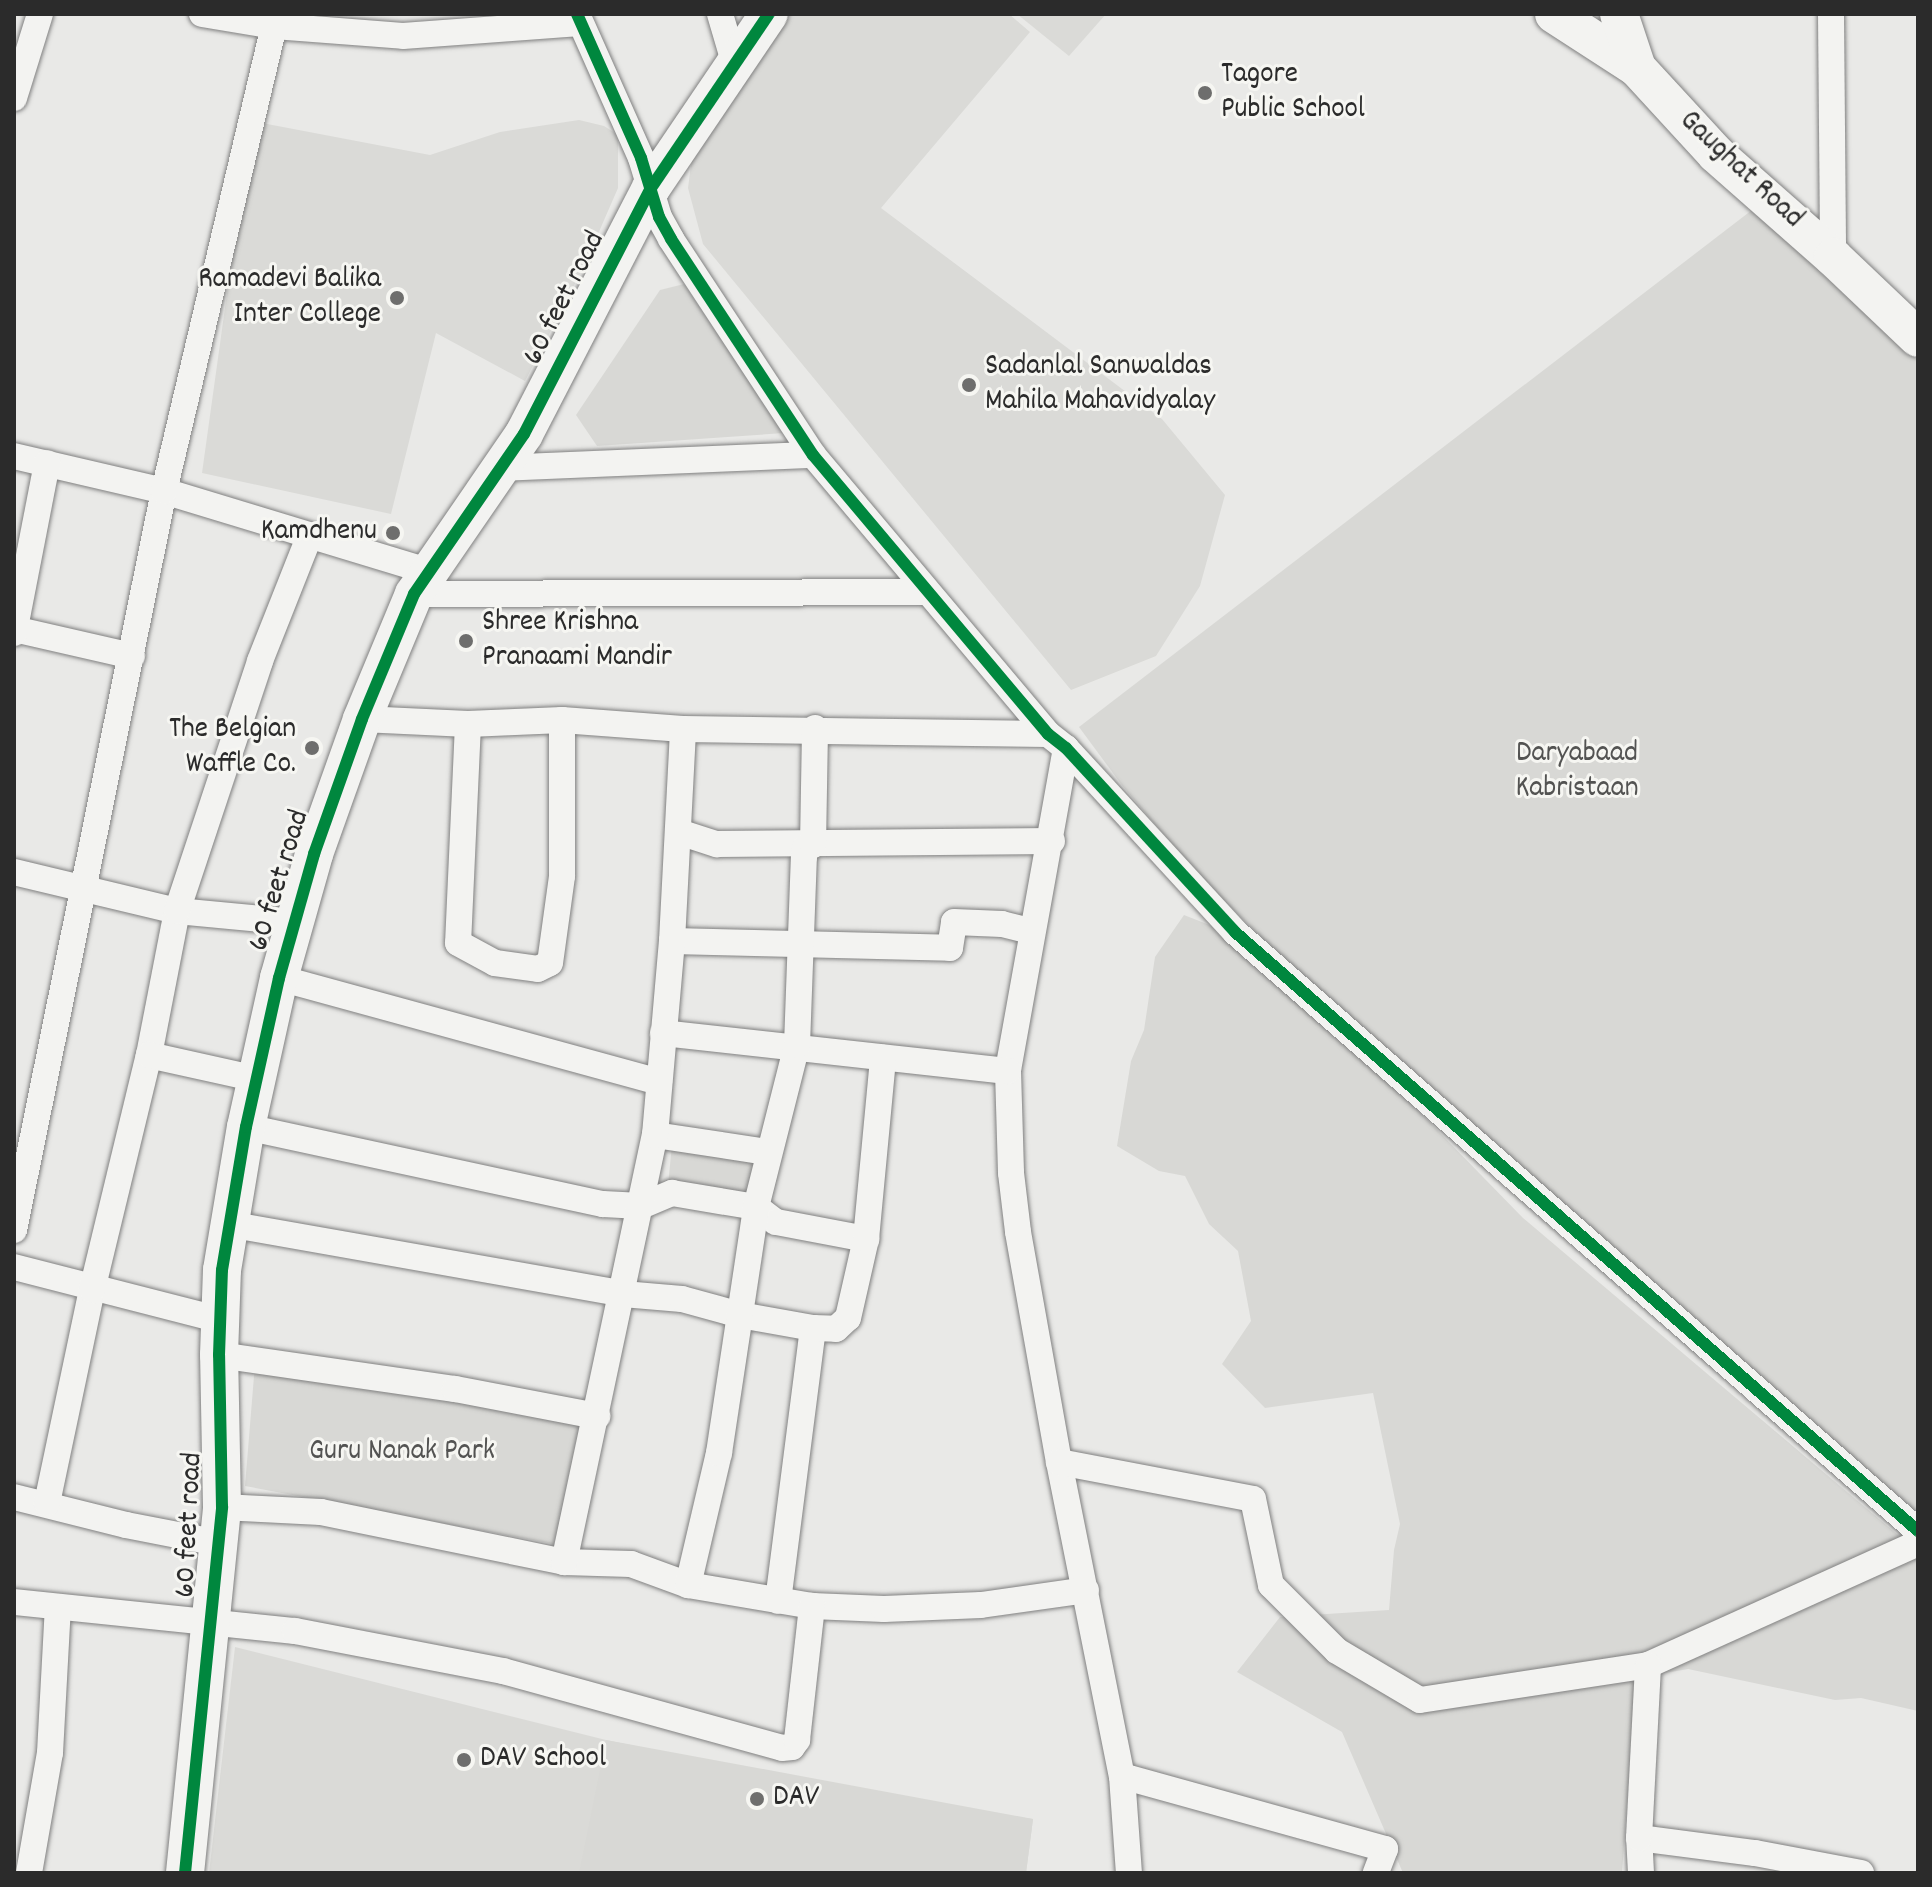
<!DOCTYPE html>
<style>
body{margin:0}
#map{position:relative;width:1932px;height:1887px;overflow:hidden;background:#e9e9e7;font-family:Dekko,sans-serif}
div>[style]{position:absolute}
.built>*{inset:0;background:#dadad7}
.green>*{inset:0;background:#d8d8d5}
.roads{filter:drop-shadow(0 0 2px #808080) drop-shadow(0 0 2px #808080)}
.street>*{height:26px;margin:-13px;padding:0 13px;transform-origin:13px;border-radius:13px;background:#f3f3f1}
.secondary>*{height:38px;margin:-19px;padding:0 19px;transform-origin:19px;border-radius:19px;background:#f3f3f1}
.cycleway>*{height:12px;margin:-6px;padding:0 6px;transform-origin:6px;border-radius:6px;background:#00873e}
.dots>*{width:22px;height:22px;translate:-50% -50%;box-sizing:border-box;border:4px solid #f6f6f2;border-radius:50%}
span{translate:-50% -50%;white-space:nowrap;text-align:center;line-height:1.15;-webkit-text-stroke:6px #f6f6f2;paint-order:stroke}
.poi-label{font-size:30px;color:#2b2b2b}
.left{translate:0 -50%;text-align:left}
.right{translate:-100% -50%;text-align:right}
.street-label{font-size:30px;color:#2b2b2b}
.park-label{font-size:30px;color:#535352}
.frame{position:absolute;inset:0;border:16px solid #2b2b2b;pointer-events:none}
</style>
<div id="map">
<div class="built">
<div style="clip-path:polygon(791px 14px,1009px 14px,1030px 32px,881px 208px,1162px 419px,1225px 495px,1200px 586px,1156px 656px,1071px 690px,703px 244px,688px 188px,695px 135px)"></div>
<div style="clip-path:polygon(1017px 14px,1106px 14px,1069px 56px)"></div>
<div style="clip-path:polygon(579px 120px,604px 126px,618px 135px,618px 188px,585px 264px,525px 381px,436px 333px,391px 514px,202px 473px,251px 121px,430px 155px,500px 132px)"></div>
<div style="clip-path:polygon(235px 1647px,606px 1740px,913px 1803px,1033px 1819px,1026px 1873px,209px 1873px)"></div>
</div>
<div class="green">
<div style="clip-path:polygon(1752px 210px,1918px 361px,1918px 1539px,1344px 1018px,1198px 875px,1121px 784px,1079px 727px)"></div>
<div style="clip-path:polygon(684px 284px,784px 433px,597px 446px,576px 415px,660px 290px)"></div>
<div style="clip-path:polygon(1184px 915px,1217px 928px,1363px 1054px,1523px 1218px,1918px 1552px,1918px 1711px,1861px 1698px,1835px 1700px,1688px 1669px,1636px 1678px,1622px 1873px,1403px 1873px,1342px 1732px,1237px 1672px,1280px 1617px,1389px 1610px,1394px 1550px,1400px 1524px,1373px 1393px,1265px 1408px,1222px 1364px,1251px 1321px,1238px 1251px,1209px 1224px,1185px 1176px,1159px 1171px,1117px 1146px,1131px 1061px,1144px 1030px,1155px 957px)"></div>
<div style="clip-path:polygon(672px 1145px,753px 1162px,747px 1192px,735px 1199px,668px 1185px)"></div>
<div style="clip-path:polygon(255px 1364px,582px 1426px,554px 1544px,245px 1486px)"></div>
<div style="clip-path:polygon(606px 1740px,1033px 1819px,1026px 1873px,579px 1873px)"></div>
</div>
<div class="roads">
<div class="street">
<div style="left:202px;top:14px;width:73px;rotate:9.5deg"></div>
<div style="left:274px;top:26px;width:129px;rotate:4.4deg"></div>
<div style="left:403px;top:36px;width:177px;rotate:-4.2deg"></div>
<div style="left:577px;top:14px;width:158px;rotate:66deg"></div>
<div style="left:641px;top:158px;width:62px;rotate:73deg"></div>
<div style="left:659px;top:217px;width:25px;rotate:61deg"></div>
<div style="left:671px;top:239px;width:258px;rotate:56.7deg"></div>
<div style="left:813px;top:455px;width:365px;rotate:49.9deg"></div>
<div style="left:1048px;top:734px;width:23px;rotate:38deg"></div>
<div style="left:1066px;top:748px;width:250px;rotate:47.4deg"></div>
<div style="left:1235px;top:932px;width:908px;rotate:41.25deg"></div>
<div style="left:720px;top:14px;width:53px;rotate:73.6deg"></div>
<div style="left:1831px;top:14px;width:243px;rotate:89.5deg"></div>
<div style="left:14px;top:98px;width:88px;rotate:-72.8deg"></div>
<div style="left:14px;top:456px;width:154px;rotate:13.1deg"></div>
<div style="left:164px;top:491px;width:276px;rotate:16.9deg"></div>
<div style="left:500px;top:468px;width:313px;rotate:-2.4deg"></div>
<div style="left:414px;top:594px;width:513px;rotate:-0.22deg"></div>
<div style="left:14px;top:629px;width:121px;rotate:12.9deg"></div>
<div style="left:14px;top:633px;width:173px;rotate:-79deg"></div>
<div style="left:362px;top:719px;width:106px;rotate:2.7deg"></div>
<div style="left:468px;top:724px;width:94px;rotate:-2.4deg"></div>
<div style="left:562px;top:720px;width:121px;rotate:4.3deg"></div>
<div style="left:683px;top:729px;width:365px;rotate:0.8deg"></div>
<div style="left:468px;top:724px;width:219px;rotate:92.6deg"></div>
<div style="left:458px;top:943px;width:42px;rotate:28.4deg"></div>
<div style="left:495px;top:963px;width:43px;rotate:7.9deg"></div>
<div style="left:538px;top:969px;width:13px;rotate:-27deg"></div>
<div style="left:550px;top:963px;width:88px;rotate:-82.1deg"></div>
<div style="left:562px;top:876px;width:156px;rotate:-90deg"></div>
<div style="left:1066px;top:748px;width:328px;rotate:100.2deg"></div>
<div style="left:1008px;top:1071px;width:102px;rotate:88.3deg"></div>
<div style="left:1011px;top:1173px;width:59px;rotate:83.2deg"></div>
<div style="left:1018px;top:1232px;width:234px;rotate:79.9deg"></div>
<div style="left:1059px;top:1462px;width:320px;rotate:78.7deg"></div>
<div style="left:1122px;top:1776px;width:97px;rotate:85.9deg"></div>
<div style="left:679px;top:832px;width:40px;rotate:18deg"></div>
<div style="left:717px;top:844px;width:335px;rotate:-0.5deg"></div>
<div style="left:14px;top:872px;width:168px;rotate:13.5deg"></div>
<div style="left:177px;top:911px;width:117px;rotate:5.4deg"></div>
<div style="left:672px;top:941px;width:278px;rotate:1.4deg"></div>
<div style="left:950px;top:948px;width:26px;rotate:-81deg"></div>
<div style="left:954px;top:922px;width:48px;rotate:2.4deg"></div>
<div style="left:1002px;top:924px;width:30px;rotate:14deg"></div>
<div style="left:279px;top:978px;width:394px;rotate:15.3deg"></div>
<div style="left:663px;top:1033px;width:347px;rotate:6.3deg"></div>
<div style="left:149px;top:1055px;width:147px;rotate:-79deg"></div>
<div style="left:177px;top:911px;width:263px;rotate:-71.6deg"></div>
<div style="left:260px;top:661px;width:133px;rotate:-68.4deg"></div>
<div style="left:246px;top:1127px;width:365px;rotate:12.2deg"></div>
<div style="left:603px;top:1204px;width:38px;rotate:3deg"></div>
<div style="left:641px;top:1206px;width:34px;rotate:-23deg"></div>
<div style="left:672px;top:1193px;width:85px;rotate:9.5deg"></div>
<div style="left:756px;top:1207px;width:25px;rotate:37deg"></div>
<div style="left:776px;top:1222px;width:92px;rotate:10.7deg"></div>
<div style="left:655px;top:1135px;width:114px;rotate:8.6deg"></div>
<div style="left:228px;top:1224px;width:401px;rotate:10deg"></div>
<div style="left:623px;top:1294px;width:59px;rotate:4.8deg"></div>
<div style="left:682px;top:1299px;width:60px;rotate:15.4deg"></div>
<div style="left:740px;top:1315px;width:74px;rotate:10.1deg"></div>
<div style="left:813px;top:1328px;width:275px;rotate:97.3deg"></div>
<div style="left:14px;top:1230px;width:754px;rotate:-78.53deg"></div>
<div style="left:164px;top:491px;width:490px;rotate:-76.7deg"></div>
<div style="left:14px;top:1267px;width:214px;rotate:14.4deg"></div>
<div style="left:813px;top:1328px;width:23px;rotate:2deg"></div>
<div style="left:836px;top:1329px;width:16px;rotate:-43deg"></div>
<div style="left:848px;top:1318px;width:81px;rotate:-77.2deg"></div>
<div style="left:866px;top:1239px;width:182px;rotate:-84.6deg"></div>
<div style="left:219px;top:1355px;width:238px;rotate:8.2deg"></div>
<div style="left:455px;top:1389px;width:145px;rotate:10.8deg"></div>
<div style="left:1059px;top:1462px;width:197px;rotate:10.8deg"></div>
<div style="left:1253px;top:1499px;width:88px;rotate:78.2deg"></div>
<div style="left:1271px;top:1585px;width:93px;rotate:45deg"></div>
<div style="left:1337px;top:1651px;width:96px;rotate:30.6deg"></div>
<div style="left:1420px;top:1700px;width:231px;rotate:-8.7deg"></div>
<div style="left:1648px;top:1665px;width:296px;rotate:-24.3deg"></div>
<div style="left:14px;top:1497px;width:115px;rotate:14deg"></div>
<div style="left:126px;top:1525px;width:95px;rotate:11deg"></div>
<div style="left:47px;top:1503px;width:218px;rotate:-78.1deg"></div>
<div style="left:92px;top:1290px;width:242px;rotate:-76.4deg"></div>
<div style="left:149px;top:1055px;width:111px;rotate:12.5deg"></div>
<div style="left:222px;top:1507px;width:99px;rotate:2.9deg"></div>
<div style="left:321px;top:1512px;width:248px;rotate:11.6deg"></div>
<div style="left:564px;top:1562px;width:67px;rotate:1.7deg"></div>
<div style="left:631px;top:1564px;width:61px;rotate:20.2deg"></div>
<div style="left:688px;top:1585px;width:126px;rotate:9.6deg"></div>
<div style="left:812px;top:1606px;width:72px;rotate:2.4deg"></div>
<div style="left:884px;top:1609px;width:97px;rotate:-2.4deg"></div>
<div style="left:981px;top:1605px;width:106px;rotate:-8.1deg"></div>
<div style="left:564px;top:1562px;width:437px;rotate:-78deg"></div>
<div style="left:655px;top:1135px;width:195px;rotate:-85deg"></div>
<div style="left:672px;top:941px;width:212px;rotate:-87deg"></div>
<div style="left:688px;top:1585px;width:136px;rotate:-76.8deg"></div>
<div style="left:719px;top:1453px;width:249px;rotate:-81.4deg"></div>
<div style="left:756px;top:1207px;width:167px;rotate:-75.8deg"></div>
<div style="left:797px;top:1045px;width:188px;rotate:-87.9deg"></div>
<div style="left:804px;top:857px;width:9px;rotate:-84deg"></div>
<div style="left:805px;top:848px;width:9px;rotate:-21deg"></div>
<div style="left:813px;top:845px;width:117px;rotate:-89deg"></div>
<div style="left:14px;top:1602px;width:282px;rotate:5.9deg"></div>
<div style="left:295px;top:1631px;width:212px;rotate:10.9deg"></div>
<div style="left:503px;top:1671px;width:289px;rotate:15.4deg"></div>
<div style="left:782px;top:1748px;width:10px;rotate:-6deg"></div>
<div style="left:792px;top:1747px;width:9px;rotate:-54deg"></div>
<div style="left:797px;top:1740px;width:135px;rotate:-83.6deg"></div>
<div style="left:1122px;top:1776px;width:273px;rotate:15.5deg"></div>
<div style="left:1385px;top:1849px;width:26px;rotate:111deg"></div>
<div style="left:1639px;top:1838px;width:117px;rotate:7.4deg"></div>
<div style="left:1755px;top:1853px;width:108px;rotate:10.7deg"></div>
<div style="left:29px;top:1873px;width:122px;rotate:-80.1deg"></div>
<div style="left:50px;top:1753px;width:146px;rotate:-86.9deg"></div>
<div style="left:1641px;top:1873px;width:35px;rotate:-93deg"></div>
<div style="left:1639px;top:1838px;width:173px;rotate:-87deg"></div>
</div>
<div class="secondary">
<div style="left:1554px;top:14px;width:99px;rotate:33deg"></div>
<div style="left:1637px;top:68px;width:117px;rotate:47.4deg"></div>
<div style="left:1716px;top:154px;width:156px;rotate:41.4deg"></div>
<div style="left:1833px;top:257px;width:117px;rotate:43.6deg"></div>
<div style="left:1619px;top:14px;width:57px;rotate:71.6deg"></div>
<div style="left:185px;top:1873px;width:368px;rotate:-84.2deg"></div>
<div style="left:222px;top:1507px;width:152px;rotate:-91.1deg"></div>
<div style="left:219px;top:1355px;width:85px;rotate:-88deg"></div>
<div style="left:222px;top:1270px;width:145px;rotate:-80.5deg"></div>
<div style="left:246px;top:1127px;width:153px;rotate:-77.5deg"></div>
<div style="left:279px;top:978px;width:129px;rotate:-74.2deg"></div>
<div style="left:314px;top:854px;width:143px;rotate:-70.4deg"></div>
<div style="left:362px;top:719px;width:135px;rotate:-67.4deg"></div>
<div style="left:414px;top:594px;width:194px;rotate:-55.5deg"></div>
<div style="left:524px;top:434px;width:277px;rotate:-62.7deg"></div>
<div style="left:651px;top:188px;width:210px;rotate:-55.9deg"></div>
</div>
</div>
<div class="cycleway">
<div style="left:577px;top:14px;width:158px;rotate:66deg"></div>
<div style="left:641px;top:158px;width:62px;rotate:73deg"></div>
<div style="left:659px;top:217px;width:25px;rotate:61deg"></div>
<div style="left:671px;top:239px;width:258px;rotate:56.7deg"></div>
<div style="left:813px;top:455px;width:365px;rotate:49.9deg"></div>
<div style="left:1048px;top:734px;width:23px;rotate:38deg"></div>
<div style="left:1066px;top:748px;width:250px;rotate:47.4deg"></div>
<div style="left:1235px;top:932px;width:908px;rotate:41.25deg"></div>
<div style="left:185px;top:1873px;width:368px;rotate:-84.2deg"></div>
<div style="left:222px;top:1507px;width:152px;rotate:-91.1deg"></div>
<div style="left:219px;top:1355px;width:85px;rotate:-88deg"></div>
<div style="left:222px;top:1270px;width:145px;rotate:-80.5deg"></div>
<div style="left:246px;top:1127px;width:153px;rotate:-77.5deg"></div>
<div style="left:279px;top:978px;width:129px;rotate:-74.2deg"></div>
<div style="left:314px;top:854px;width:143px;rotate:-70.4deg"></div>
<div style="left:362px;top:719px;width:135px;rotate:-67.4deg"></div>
<div style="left:414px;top:594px;width:194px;rotate:-55.5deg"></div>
<div style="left:524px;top:434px;width:277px;rotate:-62.7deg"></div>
<div style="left:651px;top:188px;width:210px;rotate:-55.9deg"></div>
</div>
<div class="dots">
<div style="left:1205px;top:93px;background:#6e6e6d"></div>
<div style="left:397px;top:298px;background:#6e6e6d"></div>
<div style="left:969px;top:385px;background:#6e6e6d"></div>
<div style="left:393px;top:533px;background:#6e6e6d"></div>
<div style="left:466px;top:641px;background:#6e6e6d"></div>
<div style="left:312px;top:748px;background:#6e6e6d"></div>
<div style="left:464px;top:1760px;background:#6e6e6d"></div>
<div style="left:757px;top:1799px;background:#6e6e6d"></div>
</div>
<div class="poi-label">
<span class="left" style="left:1221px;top:93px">Tagore<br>Public School</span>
<span class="right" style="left:381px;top:298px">Ramadevi Balika<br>Inter College</span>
<span class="left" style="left:985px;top:385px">Sadanlal Sanwaldas<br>Mahila Mahavidyalay</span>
<span class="right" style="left:377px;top:533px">Kamdhenu</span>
<span class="left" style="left:482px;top:641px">Shree Krishna<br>Pranaami Mandir</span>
<span class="right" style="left:296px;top:748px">The Belgian<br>Waffle Co.</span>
<span class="left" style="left:480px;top:1760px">DAV School</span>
<span class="left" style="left:773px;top:1799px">DAV</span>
</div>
<div class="street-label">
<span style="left:1740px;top:171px;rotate:43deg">Gaughat Road</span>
<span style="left:566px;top:299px;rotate:-63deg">60 feet road</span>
<span style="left:281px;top:881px;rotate:-73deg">60 feet road</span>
<span style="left:191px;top:1525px;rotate:-87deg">60 feet road</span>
</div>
<div class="park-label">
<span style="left:1577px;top:772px">Daryabaad<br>Kabristaan</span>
<span style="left:402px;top:1453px">Guru Nanak Park</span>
</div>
<div class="frame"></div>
</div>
